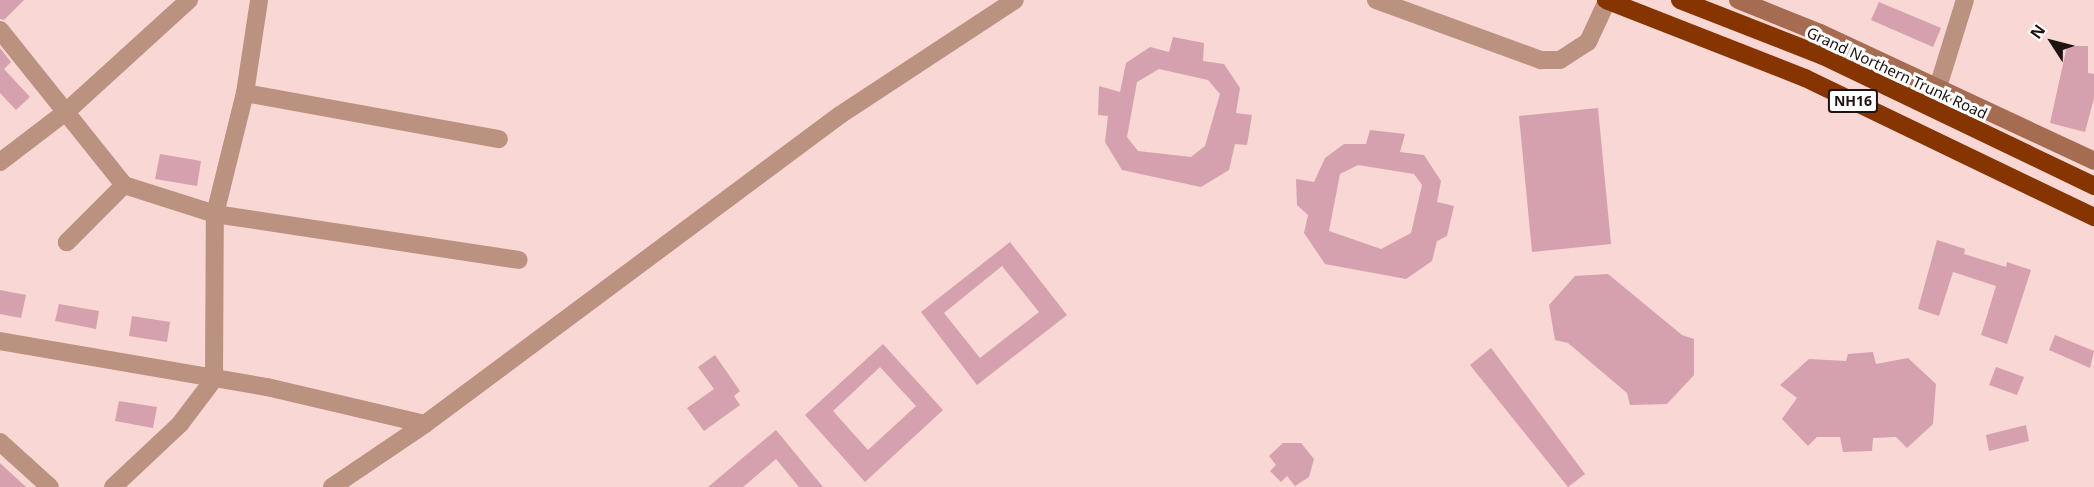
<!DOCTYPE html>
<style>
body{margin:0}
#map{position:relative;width:2094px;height:487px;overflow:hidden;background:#f8d7d5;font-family:"Noto Sans",sans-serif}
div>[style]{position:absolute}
.building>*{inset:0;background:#d5a1ae}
.street>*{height:18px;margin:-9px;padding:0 9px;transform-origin:9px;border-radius:9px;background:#bb9280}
.secondary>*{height:18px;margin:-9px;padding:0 9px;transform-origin:9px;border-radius:9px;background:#a66c51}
.highway>*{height:18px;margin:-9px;padding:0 9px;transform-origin:9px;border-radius:9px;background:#863400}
span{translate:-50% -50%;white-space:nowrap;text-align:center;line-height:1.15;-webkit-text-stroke:6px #fff;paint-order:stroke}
.shield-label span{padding:2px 4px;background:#fff;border:2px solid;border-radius:4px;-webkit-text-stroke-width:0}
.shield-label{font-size:14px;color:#1e1312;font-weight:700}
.street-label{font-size:15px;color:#1e1312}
.north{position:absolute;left:2022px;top:12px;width:60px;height:60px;-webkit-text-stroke:4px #fff;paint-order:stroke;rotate:306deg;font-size:16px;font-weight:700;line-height:24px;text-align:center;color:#1e1312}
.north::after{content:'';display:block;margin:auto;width:21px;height:27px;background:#1e1312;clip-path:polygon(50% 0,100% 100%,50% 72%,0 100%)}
</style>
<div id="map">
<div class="building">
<div style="clip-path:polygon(0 0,24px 0,4px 20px,0 19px)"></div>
<div style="clip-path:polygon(1879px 2px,1941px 28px,1933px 47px,1871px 20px)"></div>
<div style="clip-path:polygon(evenodd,1173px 37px,1204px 43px,1203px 61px,1224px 64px,1240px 88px,1236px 113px,1252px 115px,1247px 145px,1235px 144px,1229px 170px,1201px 187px,1122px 170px,1105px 142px,1108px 116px,1098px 115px,1099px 86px,1120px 92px,1126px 63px,1150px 47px,1169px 52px,1173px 37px,1159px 69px,1208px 80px,1220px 94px,1205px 146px,1191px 157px,1138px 151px,1127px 137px,1137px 82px,1159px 69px)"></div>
<div style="clip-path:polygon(2067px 46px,2088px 46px,2088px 73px,2094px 74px,2094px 98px,2085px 132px,2050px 123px)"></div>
<div style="clip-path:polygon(0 48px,11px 62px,4px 69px,30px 97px,16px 110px,0 93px)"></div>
<div style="clip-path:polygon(1598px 108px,1611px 244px,1532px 252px,1519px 116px)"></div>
<div style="clip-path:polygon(evenodd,1370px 130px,1405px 134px,1400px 152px,1424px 155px,1441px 181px,1437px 202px,1454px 206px,1447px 236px,1437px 241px,1432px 261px,1406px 279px,1325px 264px,1304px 233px,1308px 215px,1297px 205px,1296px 179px,1314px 182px,1325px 158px,1344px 144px,1366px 144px,1370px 130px,1358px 165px,1414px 174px,1422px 185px,1411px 233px,1381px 249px,1329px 231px,1340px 174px,1358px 165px)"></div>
<div style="clip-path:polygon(160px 154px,201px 161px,197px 186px,155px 179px)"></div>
<div style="clip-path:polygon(1937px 240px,1965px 249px,1964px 254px,2006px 267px,2007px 262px,2031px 270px,2007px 344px,1981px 335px,1996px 286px,1953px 272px,1939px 316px,1918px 309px)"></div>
<div style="clip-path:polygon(evenodd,1010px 242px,1067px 315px,977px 385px,921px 312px,1010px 242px,1002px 266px,1039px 312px,980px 358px,944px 313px,1002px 266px)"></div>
<div style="clip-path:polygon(1608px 274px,1682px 335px,1694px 339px,1694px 375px,1667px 404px,1630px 405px,1627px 393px,1568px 343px,1555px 340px,1549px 305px,1575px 276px)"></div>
<div style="clip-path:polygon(0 290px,26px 295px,21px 318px,0 314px)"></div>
<div style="clip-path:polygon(59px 304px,99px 311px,96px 329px,55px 321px)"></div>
<div style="clip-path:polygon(132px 316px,170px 322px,167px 342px,129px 336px)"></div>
<div style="clip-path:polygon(2055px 335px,2094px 351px,2090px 368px,2049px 350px)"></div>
<div style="clip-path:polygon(evenodd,883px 344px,943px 410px,865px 482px,805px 415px,883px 344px,880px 367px,916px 406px,868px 450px,833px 411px,880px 367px)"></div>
<div style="clip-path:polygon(1491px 348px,1585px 474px,1568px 487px,1470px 365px)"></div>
<div style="clip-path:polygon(1873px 352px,1876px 364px,1908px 358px,1936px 384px,1933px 424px,1907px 448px,1896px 437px,1873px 438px,1872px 451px,1843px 452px,1840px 437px,1817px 437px,1808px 446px,1782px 419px,1797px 398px,1780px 385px,1809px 359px,1846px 361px,1848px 354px)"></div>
<div style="clip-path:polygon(715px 355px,740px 391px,734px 396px,740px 405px,704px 431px,687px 408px,714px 389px,698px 367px)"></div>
<div style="clip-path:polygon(1996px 367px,2024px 377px,2017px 395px,1989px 385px)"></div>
<div style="clip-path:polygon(119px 401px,157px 407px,153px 428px,115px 421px)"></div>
<div style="clip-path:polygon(2026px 425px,2029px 441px,1989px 451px,1986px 435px)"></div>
<div style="clip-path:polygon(776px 430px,823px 487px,799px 487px,776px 459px,743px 487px,708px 487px)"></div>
<div style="clip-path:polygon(1283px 443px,1301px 443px,1314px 459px,1309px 477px,1295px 486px,1287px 476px,1281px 482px,1270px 471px,1276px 465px,1269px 456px)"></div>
<div style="clip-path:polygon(0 463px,26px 487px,0 487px)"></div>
</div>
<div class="street">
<div style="left:1376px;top:0;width:176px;rotate:20deg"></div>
<div style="left:1541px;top:60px;width:19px"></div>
<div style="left:1560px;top:60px;width:33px;rotate:-33deg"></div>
<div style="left:1588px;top:42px;width:45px;rotate:-65.1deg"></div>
<div style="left:0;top:30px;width:198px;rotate:51.3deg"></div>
<div style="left:124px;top:185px;width:81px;rotate:135deg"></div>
<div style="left:1938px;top:87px;width:91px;rotate:-72.8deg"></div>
<div style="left:245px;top:93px;width:258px;rotate:10.3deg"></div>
<div style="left:0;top:162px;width:84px;rotate:-37.3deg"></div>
<div style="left:67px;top:111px;width:165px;rotate:-42.3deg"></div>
<div style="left:124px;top:185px;width:96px;rotate:17.7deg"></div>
<div style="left:215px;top:214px;width:307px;rotate:8.6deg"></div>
<div style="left:0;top:341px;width:271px;rotate:9.8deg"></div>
<div style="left:267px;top:387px;width:162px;rotate:13.2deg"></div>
<div style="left:0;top:442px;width:67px;rotate:42deg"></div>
<div style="left:113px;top:487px;width:92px;rotate:-43.2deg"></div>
<div style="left:180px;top:424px;width:56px;rotate:-52.9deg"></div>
<div style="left:214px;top:379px;width:165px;rotate:-89.7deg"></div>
<div style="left:215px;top:214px;width:125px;rotate:-76.1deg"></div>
<div style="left:245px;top:93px;width:94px;rotate:-81.4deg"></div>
<div style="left:332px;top:487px;width:112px;rotate:-34.1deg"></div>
<div style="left:425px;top:424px;width:517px;rotate:-36.67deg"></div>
<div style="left:840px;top:115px;width:209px;rotate:-33.3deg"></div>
</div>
<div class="secondary">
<div style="left:1738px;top:0;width:88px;rotate:21.9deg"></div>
<div style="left:1820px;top:33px;width:302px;rotate:25deg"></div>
</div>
<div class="highway">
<div style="left:1606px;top:0;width:214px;rotate:21.4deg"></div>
<div style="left:1805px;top:78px;width:321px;rotate:25.7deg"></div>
<div style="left:1680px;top:0;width:154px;rotate:21.4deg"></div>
<div style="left:1823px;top:56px;width:301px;rotate:25.6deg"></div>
</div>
<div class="shield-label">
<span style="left:1853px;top:101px">NH16</span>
</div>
<div class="street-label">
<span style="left:1897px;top:73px;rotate:25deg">Grand Northern Trunk Road</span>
</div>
<div class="north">N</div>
</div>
